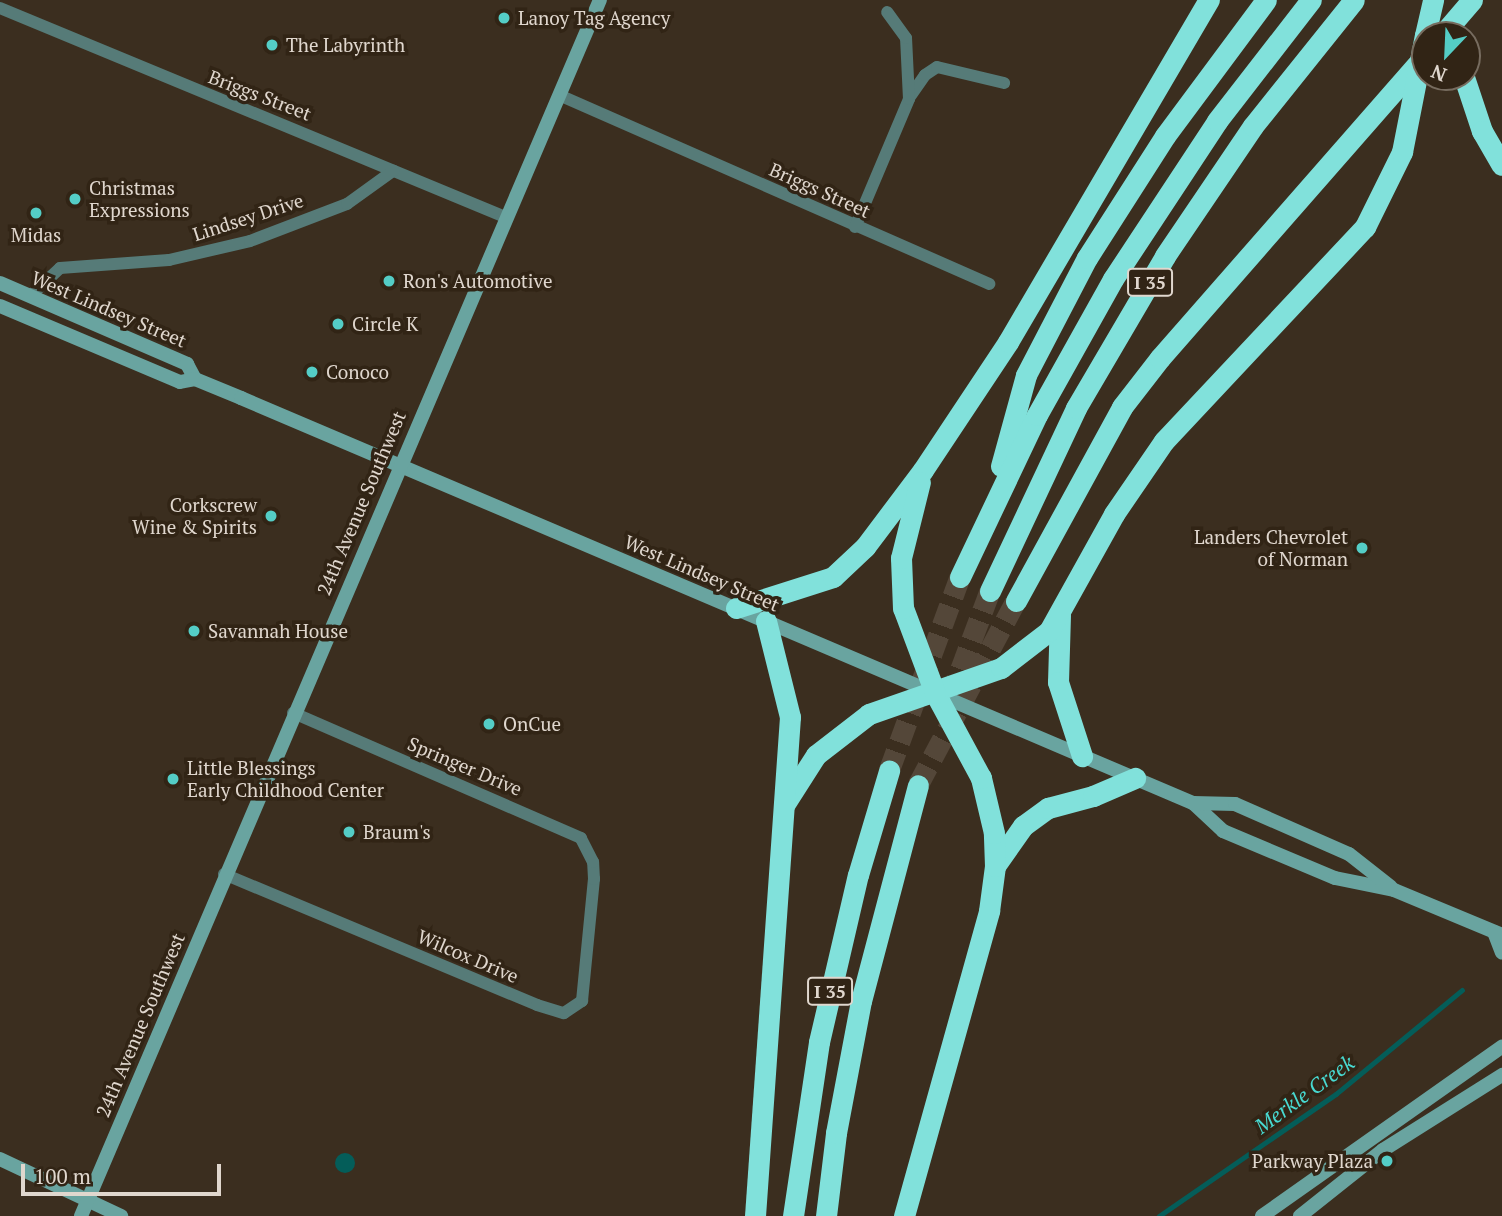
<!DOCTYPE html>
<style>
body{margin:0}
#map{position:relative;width:1502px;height:1216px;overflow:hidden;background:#3b2e1f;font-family:"PT Serif",serif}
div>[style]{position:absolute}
.water>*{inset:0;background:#045d59}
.round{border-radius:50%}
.stream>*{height:4.5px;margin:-2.25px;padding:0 2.25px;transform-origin:2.25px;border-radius:2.25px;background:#045d59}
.highway-tunnel>*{height:21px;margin-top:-10.5px;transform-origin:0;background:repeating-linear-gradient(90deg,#544739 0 21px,transparent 0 31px)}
.street>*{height:12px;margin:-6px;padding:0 6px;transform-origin:6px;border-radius:6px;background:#567b78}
.secondary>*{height:14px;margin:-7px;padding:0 7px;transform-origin:7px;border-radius:7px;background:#69a4a0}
.highway>*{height:21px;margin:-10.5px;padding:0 10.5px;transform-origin:10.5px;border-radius:10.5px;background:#81e1db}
.dots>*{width:19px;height:19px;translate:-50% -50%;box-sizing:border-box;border:4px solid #312415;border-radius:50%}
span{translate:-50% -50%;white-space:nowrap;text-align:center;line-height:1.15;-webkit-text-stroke:7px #312415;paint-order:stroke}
.shield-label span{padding:2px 5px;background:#312415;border:2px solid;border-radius:5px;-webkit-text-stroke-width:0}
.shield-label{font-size:18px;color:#e0d7ce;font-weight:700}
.poi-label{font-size:19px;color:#e0d7ce}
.left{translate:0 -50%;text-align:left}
.right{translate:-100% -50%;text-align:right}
.street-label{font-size:19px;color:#e0d7ce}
.water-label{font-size:21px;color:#48d9d1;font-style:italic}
.north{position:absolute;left:1411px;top:21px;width:70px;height:70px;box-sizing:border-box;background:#312415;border:2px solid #776c5f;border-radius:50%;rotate:203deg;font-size:19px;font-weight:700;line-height:28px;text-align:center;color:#e0d7ce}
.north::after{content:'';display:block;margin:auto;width:24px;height:32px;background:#54cdc6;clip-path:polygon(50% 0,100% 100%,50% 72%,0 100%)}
.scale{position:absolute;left:21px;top:1164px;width:200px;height:32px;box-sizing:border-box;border:4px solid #e0d7ce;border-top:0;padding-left:9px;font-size:21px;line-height:24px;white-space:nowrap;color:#e0d7ce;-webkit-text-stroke:5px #312415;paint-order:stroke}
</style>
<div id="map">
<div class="water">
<div class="round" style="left:335px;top:1153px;width:20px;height:20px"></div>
</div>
<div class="stream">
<div style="left:1159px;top:1216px;width:215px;rotate:-34.6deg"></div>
<div style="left:1336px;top:1094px;width:163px;rotate:-39.5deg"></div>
</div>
<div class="highway-tunnel">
<div style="left:950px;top:698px;width:114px;rotate:-69.5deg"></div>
<div style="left:889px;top:771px;width:207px;rotate:-69.9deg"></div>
<div style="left:918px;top:785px;width:208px;rotate:-62deg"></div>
</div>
<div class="street">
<div style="left:0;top:8px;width:547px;rotate:22.48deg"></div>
<div style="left:559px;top:95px;width:470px;rotate:23.7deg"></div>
<div style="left:909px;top:98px;width:28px;rotate:-55deg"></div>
<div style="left:925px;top:75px;width:14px;rotate:-34deg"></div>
<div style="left:937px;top:67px;width:69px;rotate:13.4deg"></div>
<div style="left:855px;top:227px;width:139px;rotate:-67.1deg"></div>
<div style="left:909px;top:99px;width:61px;rotate:-92.8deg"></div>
<div style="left:906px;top:38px;width:32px;rotate:-126deg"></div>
<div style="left:30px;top:296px;width:41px;rotate:-43deg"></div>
<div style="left:60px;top:268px;width:109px;rotate:-4.2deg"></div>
<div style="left:169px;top:260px;width:83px;rotate:-13.2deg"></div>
<div style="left:250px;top:241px;width:104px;rotate:-20.9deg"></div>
<div style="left:347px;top:204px;width:57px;rotate:-35.7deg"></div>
<div style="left:224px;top:874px;width:339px;rotate:22.7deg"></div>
<div style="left:537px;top:1005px;width:28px;rotate:17deg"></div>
<div style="left:564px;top:1013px;width:22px;rotate:-34deg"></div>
<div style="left:582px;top:1001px;width:123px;rotate:-84.4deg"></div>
<div style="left:594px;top:879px;width:17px;rotate:-93deg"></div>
<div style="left:593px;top:862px;width:27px;rotate:-117deg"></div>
<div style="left:581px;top:838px;width:314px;rotate:-156.5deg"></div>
</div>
<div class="secondary">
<div style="left:0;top:283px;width:204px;rotate:23.4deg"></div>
<div style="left:187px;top:364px;width:17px;rotate:62deg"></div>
<div style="left:0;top:306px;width:195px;rotate:22.9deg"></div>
<div style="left:180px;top:382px;width:15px;rotate:-11deg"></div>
<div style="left:195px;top:379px;width:50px;rotate:22.4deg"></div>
<div style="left:241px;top:398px;width:1035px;rotate:23.05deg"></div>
<div style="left:1193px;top:803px;width:41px;rotate:43deg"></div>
<div style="left:1223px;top:831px;width:121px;rotate:22.8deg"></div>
<div style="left:1335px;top:878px;width:60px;rotate:11.5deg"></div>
<div style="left:1394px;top:890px;width:117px;rotate:22.6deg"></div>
<div style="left:1193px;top:803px;width:42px;rotate:1.4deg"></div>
<div style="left:1235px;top:804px;width:124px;rotate:23.7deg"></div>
<div style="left:1349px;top:854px;width:53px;rotate:38.2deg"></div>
<div style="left:1494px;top:932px;width:22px;rotate:69deg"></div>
<div style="left:0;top:1159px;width:134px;rotate:25.2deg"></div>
<div style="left:81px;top:1216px;width:1322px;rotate:-66.89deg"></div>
<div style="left:1262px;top:1216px;width:294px;rotate:-35.2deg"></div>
<div style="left:1300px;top:1216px;width:106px;rotate:-38.5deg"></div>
<div style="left:1383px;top:1150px;width:141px;rotate:-32.2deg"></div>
</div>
<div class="highway">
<div style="left:1425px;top:35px;width:36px;rotate:-77deg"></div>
<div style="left:1442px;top:35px;width:46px;rotate:-49.4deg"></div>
<div style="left:1464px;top:77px;width:57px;rotate:71.6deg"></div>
<div style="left:1482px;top:131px;width:39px;rotate:60deg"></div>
<div style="left:1001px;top:466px;width:94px;rotate:-74.6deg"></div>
<div style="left:1026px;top:375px;width:132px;rotate:-62.5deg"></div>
<div style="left:1087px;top:258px;width:145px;rotate:-57.4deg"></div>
<div style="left:1165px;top:136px;width:169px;rotate:-53.4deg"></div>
<div style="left:960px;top:577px;width:179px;rotate:-64.6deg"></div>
<div style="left:1037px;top:415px;width:156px;rotate:-60.8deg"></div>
<div style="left:1113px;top:279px;width:189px;rotate:-56.6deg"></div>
<div style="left:1217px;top:121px;width:153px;rotate:-52.2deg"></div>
<div style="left:990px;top:591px;width:202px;rotate:-64.8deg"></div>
<div style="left:1076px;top:408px;width:176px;rotate:-59.6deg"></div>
<div style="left:1165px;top:256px;width:157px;rotate:-55.9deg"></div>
<div style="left:1253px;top:126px;width:161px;rotate:-51.3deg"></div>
<div style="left:1016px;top:601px;width:221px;rotate:-61.3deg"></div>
<div style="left:1122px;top:407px;width:62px;rotate:-52.2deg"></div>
<div style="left:1160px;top:358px;width:390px;rotate:-48.8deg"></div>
<div style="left:736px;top:608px;width:102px;rotate:-17.7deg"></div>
<div style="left:833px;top:577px;width:44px;rotate:-43.2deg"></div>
<div style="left:865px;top:547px;width:96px;rotate:-53deg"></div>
<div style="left:923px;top:470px;width:154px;rotate:-56.4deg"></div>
<div style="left:1008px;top:342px;width:397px;rotate:-59.6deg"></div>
<div style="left:1060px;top:615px;width:67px;rotate:91.7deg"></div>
<div style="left:1058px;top:682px;width:78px;rotate:72deg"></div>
<div style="left:784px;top:805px;width:59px;rotate:-57.4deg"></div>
<div style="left:816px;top:755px;width:67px;rotate:-37.7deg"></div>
<div style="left:869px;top:714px;width:140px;rotate:-19.2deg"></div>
<div style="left:1001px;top:668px;width:61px;rotate:-37.6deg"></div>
<div style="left:1049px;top:631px;width:134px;rotate:-60.9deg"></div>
<div style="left:1114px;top:514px;width:88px;rotate:-55.6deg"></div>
<div style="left:1164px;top:441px;width:294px;rotate:-46.8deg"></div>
<div style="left:1365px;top:227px;width:84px;rotate:-63.7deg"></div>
<div style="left:1402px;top:152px;width:119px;rotate:-78.9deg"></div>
<div style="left:995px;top:866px;width:49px;rotate:-55deg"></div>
<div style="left:1023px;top:826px;width:31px;rotate:-36deg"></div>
<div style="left:1048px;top:808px;width:47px;rotate:-14.9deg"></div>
<div style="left:1093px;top:796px;width:46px;rotate:-23.2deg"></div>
<div style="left:755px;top:1216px;width:500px;rotate:-85.99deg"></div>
<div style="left:790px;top:717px;width:99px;rotate:-104deg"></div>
<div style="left:793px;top:1216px;width:176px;rotate:-81.5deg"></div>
<div style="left:819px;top:1042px;width:171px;rotate:-76.9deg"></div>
<div style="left:858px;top:875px;width:109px;rotate:-73.4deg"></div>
<div style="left:826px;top:1216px;width:84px;rotate:-83.1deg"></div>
<div style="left:836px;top:1133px;width:134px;rotate:-79.3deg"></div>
<div style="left:861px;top:1001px;width:223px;rotate:-75.2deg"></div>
<div style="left:904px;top:1216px;width:317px;rotate:-74.4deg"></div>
<div style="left:989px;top:911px;width:45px;rotate:-82.4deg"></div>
<div style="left:995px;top:866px;width:33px;rotate:-92deg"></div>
<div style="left:994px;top:833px;width:57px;rotate:-103.3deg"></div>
<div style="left:981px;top:778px;width:97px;rotate:-118.4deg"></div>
<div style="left:935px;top:693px;width:91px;rotate:-110.6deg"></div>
<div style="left:903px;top:608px;width:50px;rotate:-92.3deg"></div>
<div style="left:901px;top:558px;width:78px;rotate:-76deg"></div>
</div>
<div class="dots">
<div style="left:504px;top:18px;background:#54cdc6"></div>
<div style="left:272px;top:45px;background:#54cdc6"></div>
<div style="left:75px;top:199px;background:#54cdc6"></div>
<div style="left:36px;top:213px;background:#54cdc6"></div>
<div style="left:389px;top:281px;background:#54cdc6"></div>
<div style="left:338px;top:324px;background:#54cdc6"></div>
<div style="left:312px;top:372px;background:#54cdc6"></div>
<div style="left:271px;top:516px;background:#54cdc6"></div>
<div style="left:1362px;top:548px;background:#54cdc6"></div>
<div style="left:194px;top:631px;background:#54cdc6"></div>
<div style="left:489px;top:724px;background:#54cdc6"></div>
<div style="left:173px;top:779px;background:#54cdc6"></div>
<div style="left:349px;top:832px;background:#54cdc6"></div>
<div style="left:1387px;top:1161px;background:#54cdc6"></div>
</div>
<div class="shield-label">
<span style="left:1150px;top:282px">I 35</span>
<span style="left:830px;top:991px">I 35</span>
</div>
<div class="poi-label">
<span class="left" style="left:518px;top:18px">Lanoy Tag Agency</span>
<span class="left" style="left:286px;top:45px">The Labyrinth</span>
<span class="left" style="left:89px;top:199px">Christmas<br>Expressions</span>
<span style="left:36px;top:235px">Midas</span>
<span class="left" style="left:403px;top:281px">Ron's Automotive</span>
<span class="left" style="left:352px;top:324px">Circle K</span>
<span class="left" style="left:326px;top:372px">Conoco</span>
<span class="right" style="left:257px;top:516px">Corkscrew<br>Wine &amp; Spirits</span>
<span class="right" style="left:1348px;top:548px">Landers Chevrolet<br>of Norman</span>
<span class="left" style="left:208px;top:631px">Savannah House</span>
<span class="left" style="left:503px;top:724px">OnCue</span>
<span class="left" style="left:187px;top:779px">Little Blessings<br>Early Childhood Center</span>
<span class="left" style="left:363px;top:832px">Braum's</span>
<span class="right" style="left:1373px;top:1161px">Parkway Plaza</span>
</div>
<div class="street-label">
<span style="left:260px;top:95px;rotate:21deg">Briggs Street</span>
<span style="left:820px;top:190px;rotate:24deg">Briggs Street</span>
<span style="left:248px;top:217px;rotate:-18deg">Lindsey Drive</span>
<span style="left:109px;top:309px;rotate:23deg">West Lindsey Street</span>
<span style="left:361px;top:503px;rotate:-67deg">24th Avenue Southwest</span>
<span style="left:702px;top:573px;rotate:23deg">West Lindsey Street</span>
<span style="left:465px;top:766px;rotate:23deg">Springer Drive</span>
<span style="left:468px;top:956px;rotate:23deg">Wilcox Drive</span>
<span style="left:140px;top:1025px;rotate:-67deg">24th Avenue Southwest</span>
</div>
<div class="water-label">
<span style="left:1304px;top:1094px;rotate:-36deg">Merkle Creek</span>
</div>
<div class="north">N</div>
<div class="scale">100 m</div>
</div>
